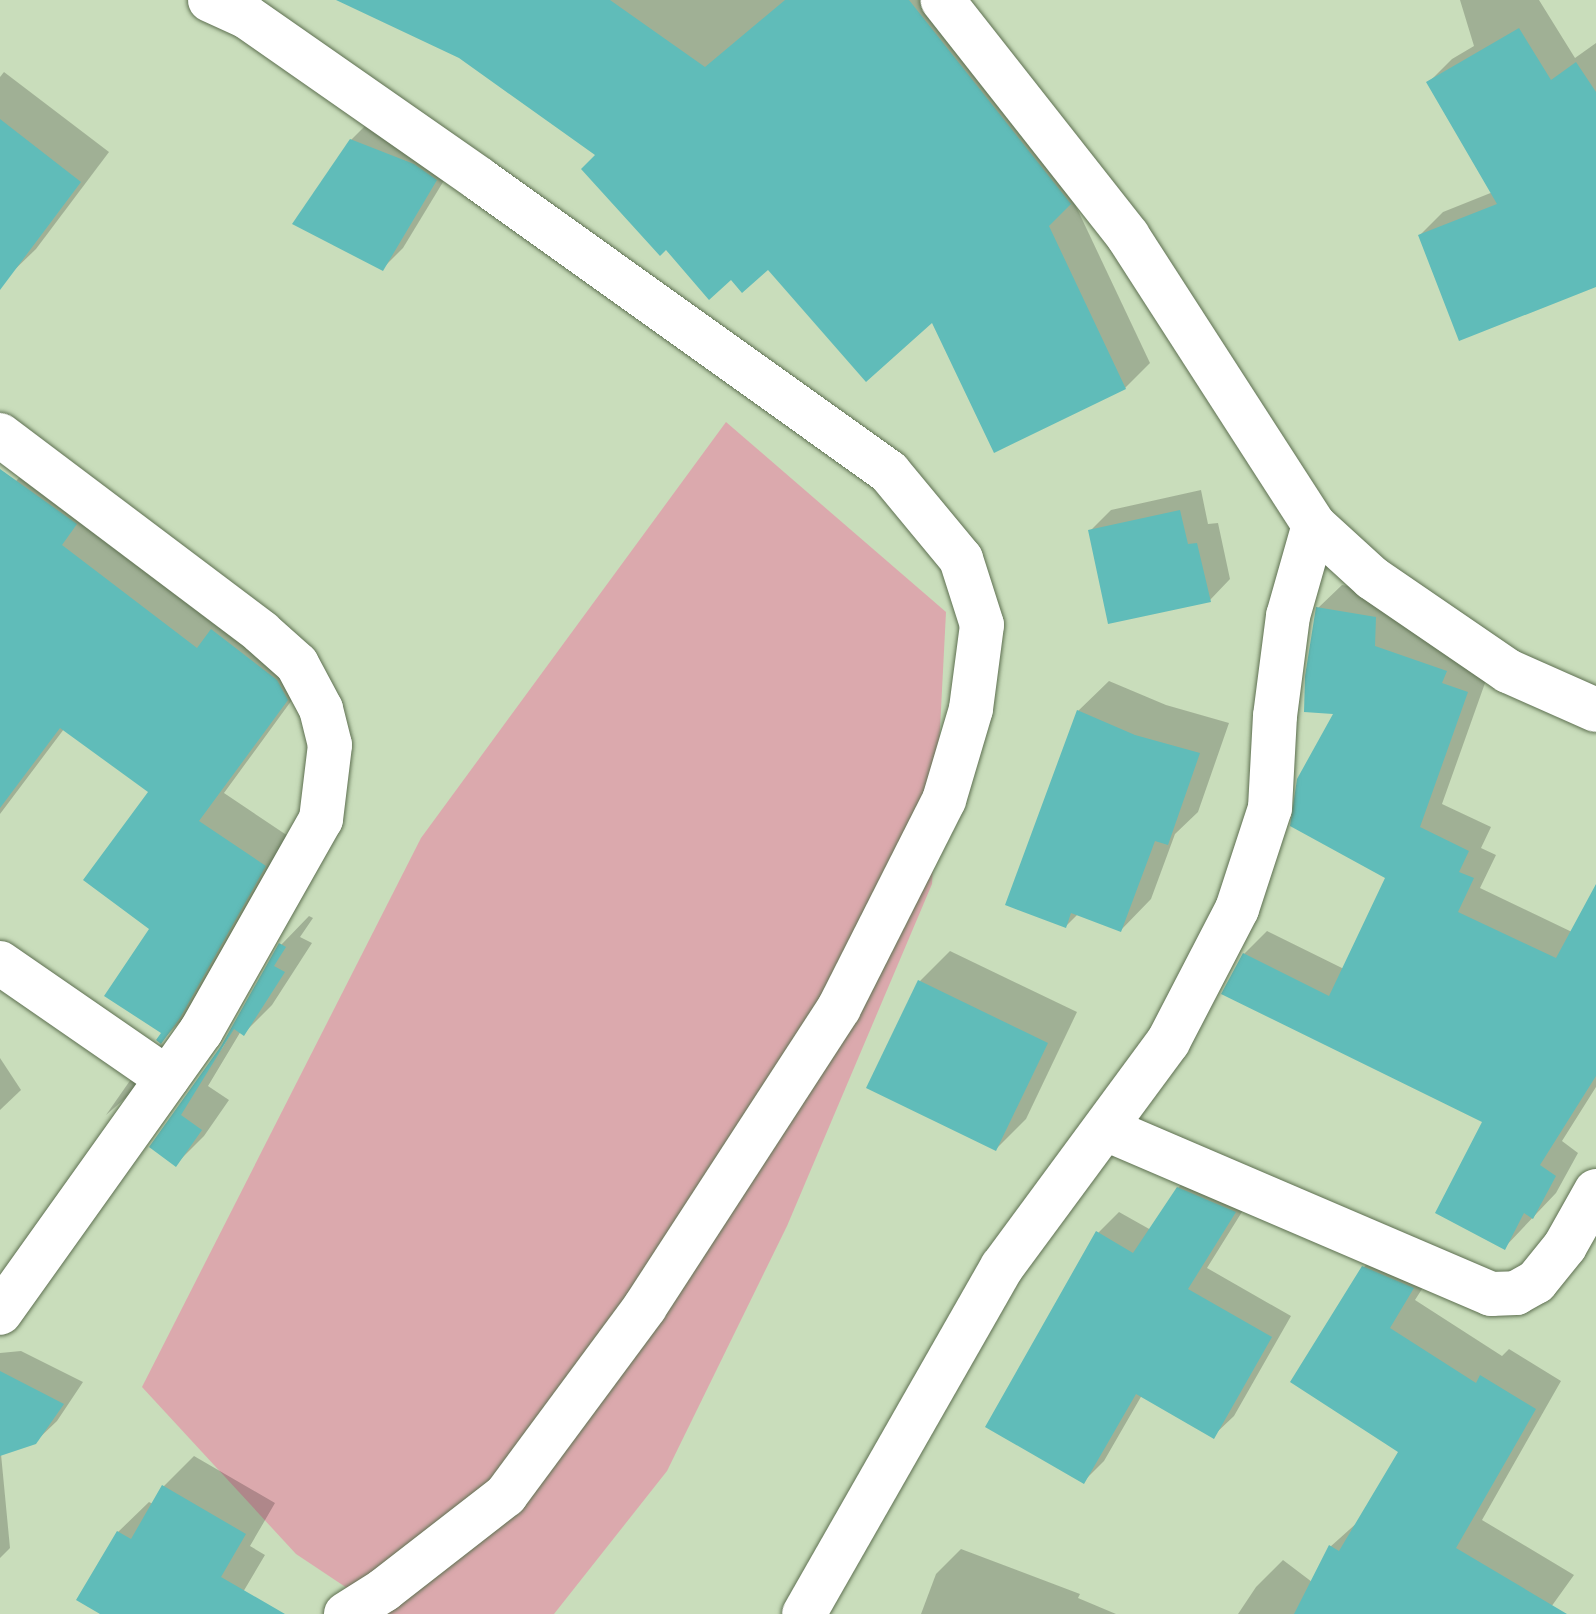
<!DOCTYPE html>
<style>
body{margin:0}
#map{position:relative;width:1596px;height:1614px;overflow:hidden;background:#c9ddbb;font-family:"PT Sans",sans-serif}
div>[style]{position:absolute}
.green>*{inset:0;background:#dba9ad}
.shadow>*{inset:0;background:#0003}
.building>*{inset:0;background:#60bcb9}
.roads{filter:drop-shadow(0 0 2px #5e7051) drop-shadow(0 0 2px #5e7051)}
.street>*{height:44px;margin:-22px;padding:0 22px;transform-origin:22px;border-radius:22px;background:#fff}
span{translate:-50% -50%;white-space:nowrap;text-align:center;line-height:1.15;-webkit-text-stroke:8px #f0fae8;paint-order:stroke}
</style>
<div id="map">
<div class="green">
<div style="clip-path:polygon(726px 422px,946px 612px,932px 884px,787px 1226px,667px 1471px,554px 1614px,386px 1614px,296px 1554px,142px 1387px,421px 838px)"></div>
</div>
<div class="shadow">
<div style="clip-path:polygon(541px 0,951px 0,1073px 200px,1150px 363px,1125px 388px,933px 319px,597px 155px)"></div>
<div style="clip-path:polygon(1460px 0,1539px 0,1575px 58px,1596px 43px,1596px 285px,1420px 235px,1443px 212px,1493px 192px,1429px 82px,1452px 59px,1474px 46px)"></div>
<div style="clip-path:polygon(4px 72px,109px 152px,36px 249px,7px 277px,0 272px,0 77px)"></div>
<div style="clip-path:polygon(372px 119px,457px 159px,403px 248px,382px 269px,351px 140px)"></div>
<div style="clip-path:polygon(41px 453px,313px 671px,224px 793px,291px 838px,188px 1014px,161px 1041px,164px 1032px,152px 928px,151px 792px,64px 729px,0 814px,0 499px)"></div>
<div style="clip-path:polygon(1201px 490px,1208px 524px,1218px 523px,1230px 579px,1210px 600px,1090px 531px,1111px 510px)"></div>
<div style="clip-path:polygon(1342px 585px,1398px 594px,1397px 622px,1469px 647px,1490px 669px,1442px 804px,1491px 827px,1481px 848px,1496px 855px,1480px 888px,1572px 932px,1596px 888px,1596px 1087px,1562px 1141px,1578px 1153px,1556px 1193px,1504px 1248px,1485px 1121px,1244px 954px,1267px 931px,1344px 969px,1387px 877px,1336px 712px,1318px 608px)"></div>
<div style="clip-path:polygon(1109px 681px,1166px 705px,1229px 723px,1198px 812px,1175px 834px,1151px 899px,1121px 930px,1078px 914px,1066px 926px,1078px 711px)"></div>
<div style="clip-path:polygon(309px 916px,313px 918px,300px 937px,312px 943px,272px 1005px,244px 1033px,241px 1031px,208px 1086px,229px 1100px,204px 1136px,176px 1164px,152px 1147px,223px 1047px,281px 945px)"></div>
<div style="clip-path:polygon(950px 951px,1077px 1012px,1026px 1119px,996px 1149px,920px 981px)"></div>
<div style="clip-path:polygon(0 1058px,21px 1090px,0 1110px)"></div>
<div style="clip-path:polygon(150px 1062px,129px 1095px,106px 1115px,129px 1082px)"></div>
<div style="clip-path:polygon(1199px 1167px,1255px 1191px,1207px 1268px,1291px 1316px,1234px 1416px,1213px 1436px,1142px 1395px,1104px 1461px,1084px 1481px,1098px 1233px,1119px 1212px,1151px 1230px,1178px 1188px)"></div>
<div style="clip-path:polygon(1391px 1240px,1440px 1261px,1415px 1300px,1502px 1356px,1509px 1349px,1561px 1381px,1482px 1520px,1574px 1575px,1546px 1614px,1238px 1614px,1256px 1587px,1283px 1560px,1312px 1582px,1330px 1547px,1359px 1521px,1400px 1451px,1364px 1267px)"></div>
<div style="clip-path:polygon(21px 1351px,83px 1382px,57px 1421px,35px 1442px,1px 1454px,10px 1548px,0 1558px,0 1353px)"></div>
<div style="clip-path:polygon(194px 1456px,275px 1503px,250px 1546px,265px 1555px,230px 1614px,104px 1614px,79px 1599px,118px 1532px,149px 1502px,153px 1504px,164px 1486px)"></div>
<div style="clip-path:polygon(961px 1549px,1080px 1594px,1078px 1598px,1116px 1614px,921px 1614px,936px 1574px)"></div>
</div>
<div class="building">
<div style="clip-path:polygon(336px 0,610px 0,705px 67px,785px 0,909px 0,1071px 204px,1049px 226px,1126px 389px,994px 453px,932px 323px,866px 382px,768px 270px,742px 293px,731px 280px,709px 300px,666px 250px,660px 256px,581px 169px,595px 155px,459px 58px)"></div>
<div style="clip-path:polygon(1519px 28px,1551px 80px,1576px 62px,1596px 92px,1596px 287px,1459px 341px,1418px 235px,1497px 204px,1426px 82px)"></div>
<div style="clip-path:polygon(0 119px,81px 182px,0 290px)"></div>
<div style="clip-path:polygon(350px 139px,414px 164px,437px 180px,383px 271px,292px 224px)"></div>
<div style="clip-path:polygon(0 469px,77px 524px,62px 545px,197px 648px,211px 629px,277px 680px,288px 700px,199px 821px,266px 866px,180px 1018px,161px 1044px,156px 1040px,161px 1033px,104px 996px,149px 929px,83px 880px,148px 792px,60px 728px,0 808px)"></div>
<div style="clip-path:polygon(1180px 510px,1188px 544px,1197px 543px,1211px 602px,1108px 624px,1088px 530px)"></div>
<div style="clip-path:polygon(1316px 607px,1376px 617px,1375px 646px,1447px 671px,1442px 683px,1468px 692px,1420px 827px,1469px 851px,1459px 872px,1474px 878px,1458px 912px,1556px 958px,1596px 884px,1596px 1076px,1540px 1165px,1556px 1176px,1533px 1219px,1524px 1213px,1505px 1250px,1435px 1213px,1482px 1122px,1221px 994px,1243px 953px,1329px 996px,1385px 878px,1290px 826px,1297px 779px,1333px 714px,1304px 712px,1305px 676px)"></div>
<div style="clip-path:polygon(1077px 710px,1135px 735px,1200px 753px,1168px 845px,1155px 841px,1121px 932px,1071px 913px,1066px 928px,1005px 905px)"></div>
<div style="clip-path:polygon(279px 943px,286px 947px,274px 966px,285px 972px,244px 1036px,234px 1029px,181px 1115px,202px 1130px,176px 1167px,149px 1147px,221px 1046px)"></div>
<div style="clip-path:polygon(918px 980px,1048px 1043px,996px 1151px,866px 1088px)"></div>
<div style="clip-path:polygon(1177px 1187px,1236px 1212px,1188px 1289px,1272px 1337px,1214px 1439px,1136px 1394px,1084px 1484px,985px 1427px,1096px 1231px,1133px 1253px)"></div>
<div style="clip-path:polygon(1362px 1266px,1414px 1288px,1390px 1328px,1476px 1383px,1480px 1375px,1536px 1409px,1456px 1548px,1567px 1614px,1294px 1614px,1329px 1545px,1339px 1551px,1398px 1452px,1290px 1382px)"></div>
<div style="clip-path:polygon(0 1371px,64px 1404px,36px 1444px,0 1456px)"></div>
<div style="clip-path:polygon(162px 1485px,246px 1534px,221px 1577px,285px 1614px,100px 1614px,76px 1600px,117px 1531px,131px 1539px)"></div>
</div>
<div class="roads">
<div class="street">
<div style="left:210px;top:0;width:41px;rotate:24.7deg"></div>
<div style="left:247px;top:17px;width:283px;rotate:34.9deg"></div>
<div style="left:479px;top:179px;width:504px;rotate:35.55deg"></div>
<div style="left:889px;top:472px;width:113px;rotate:50.4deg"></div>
<div style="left:961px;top:559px;width:69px;rotate:72.3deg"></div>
<div style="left:982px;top:625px;width:85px;rotate:97.5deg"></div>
<div style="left:971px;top:709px;width:95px;rotate:106.5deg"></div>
<div style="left:944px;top:800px;width:233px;rotate:116.8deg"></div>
<div style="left:839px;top:1008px;width:356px;rotate:123deg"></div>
<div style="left:645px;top:1307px;width:234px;rotate:126.5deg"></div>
<div style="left:506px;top:1495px;width:155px;rotate:142.1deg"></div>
<div style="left:384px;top:1590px;width:45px;rotate:147.7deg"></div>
<div style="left:0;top:435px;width:327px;rotate:37deg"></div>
<div style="left:261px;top:632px;width:48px;rotate:41.6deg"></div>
<div style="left:297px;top:664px;width:51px;rotate:61.9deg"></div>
<div style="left:321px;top:709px;width:37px;rotate:76deg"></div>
<div style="left:330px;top:745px;width:75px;rotate:96.9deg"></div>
<div style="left:321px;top:819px;width:244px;rotate:119.5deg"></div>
<div style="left:201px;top:1031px;width:346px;rotate:125.5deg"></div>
<div style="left:1314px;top:525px;width:79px;rotate:42.4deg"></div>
<div style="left:1372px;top:578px;width:165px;rotate:34.4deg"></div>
<div style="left:1508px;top:671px;width:96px;rotate:23.9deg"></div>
<div style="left:0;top:963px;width:203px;rotate:34.6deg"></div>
<div style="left:1106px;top:1129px;width:419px;rotate:23.2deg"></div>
<div style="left:1491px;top:1294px;width:25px;rotate:-2deg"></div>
<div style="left:1516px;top:1293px;width:23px;rotate:-29deg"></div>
<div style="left:1536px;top:1282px;width:46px;rotate:-51.1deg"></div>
<div style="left:1565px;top:1246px;width:63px;rotate:-60.6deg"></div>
<div style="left:804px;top:1614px;width:400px;rotate:-60.3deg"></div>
<div style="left:1002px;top:1267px;width:280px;rotate:-53.6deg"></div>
<div style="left:1168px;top:1042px;width:150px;rotate:-62.6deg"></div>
<div style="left:1237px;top:909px;width:106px;rotate:-71.9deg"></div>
<div style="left:1270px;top:808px;width:92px;rotate:-86.9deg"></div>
<div style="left:1275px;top:716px;width:101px;rotate:-82.6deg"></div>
<div style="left:1288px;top:616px;width:95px;rotate:-74.1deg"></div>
<div style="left:1314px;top:525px;width:344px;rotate:-122.8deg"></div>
<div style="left:1128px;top:236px;width:300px;rotate:-128.2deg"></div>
</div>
</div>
</div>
